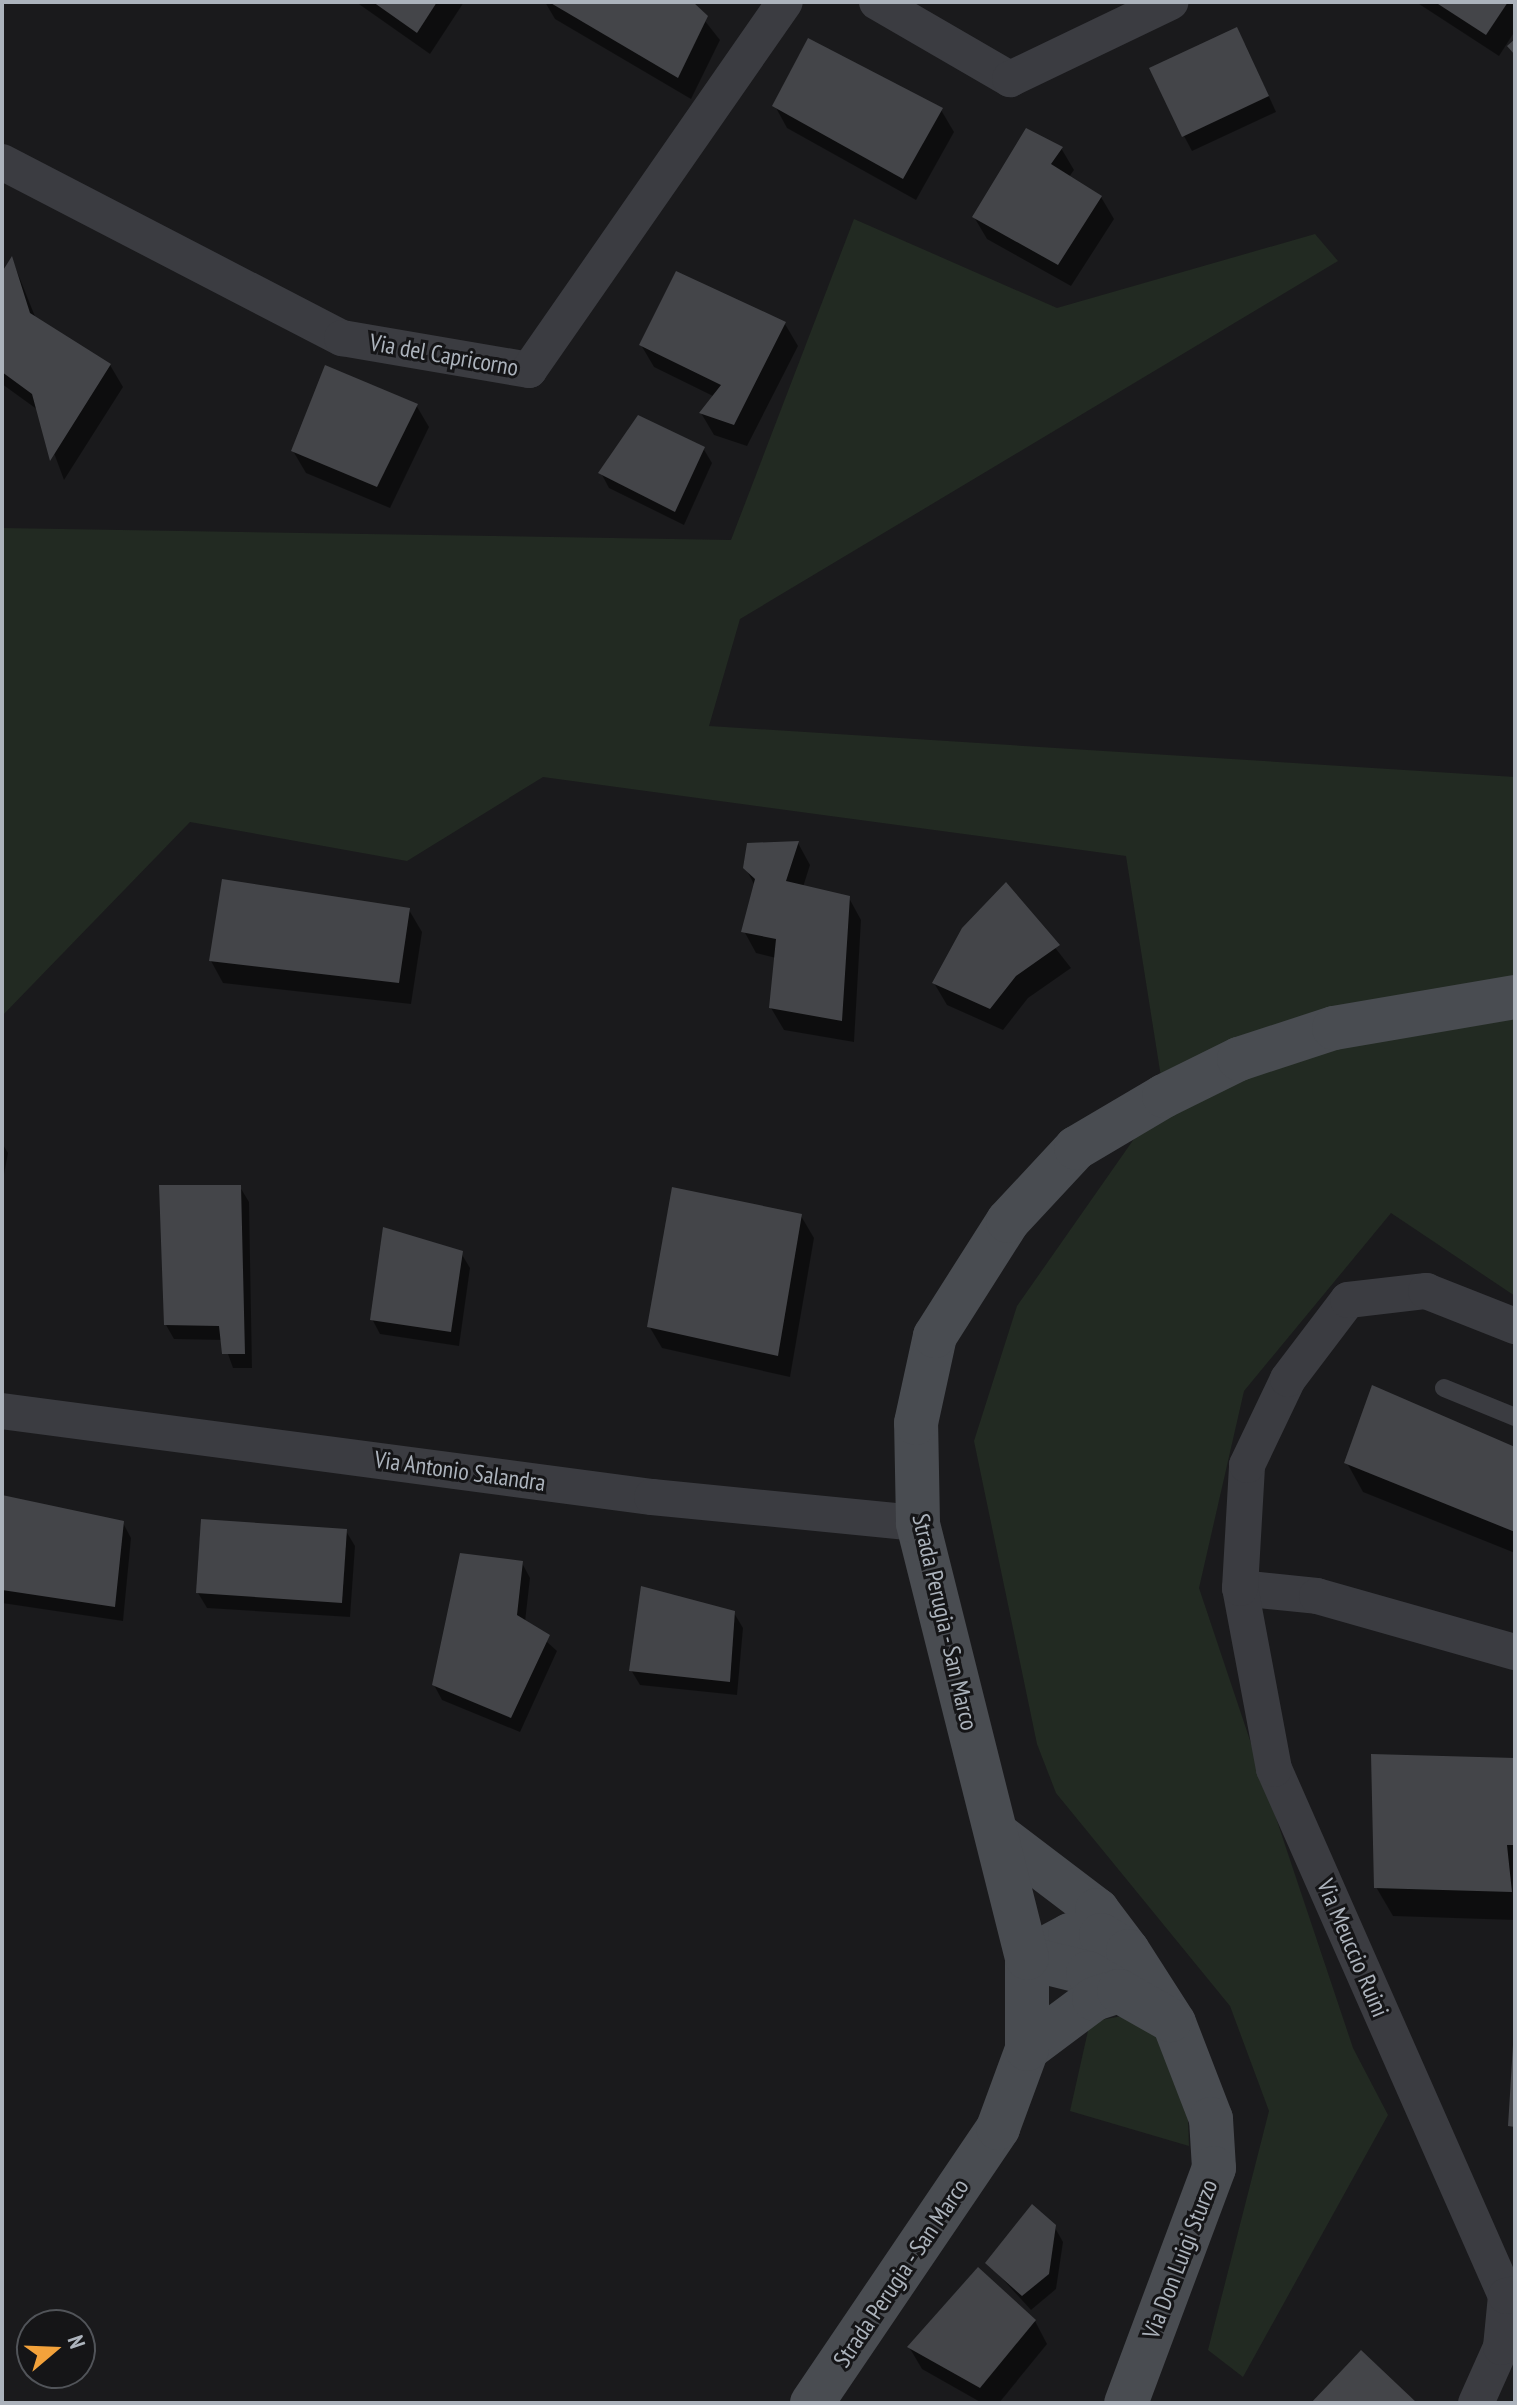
<!DOCTYPE html>
<style>
body{margin:0}
#map{position:relative;width:1517px;height:2405px;overflow:hidden;background:#1a1a1c;font-family:"PT Sans Narrow",sans-serif}
div>[style]{position:absolute}
.green>*{inset:0;background:#222a22}
.shadow>*{inset:0;background:#0007}
.building>*{inset:0;background:#444549}
.lane>*{height:18px;margin:-9px;padding:0 9px;transform-origin:9px;border-radius:9px;background:#3b3c41}
.street>*{height:36px;margin:-18px;padding:0 18px;transform-origin:18px;border-radius:18px;background:#3b3c41}
.secondary>*{height:44px;margin:-22px;padding:0 22px;transform-origin:22px;border-radius:22px;background:#494c51}
span{translate:-50% -50%;white-space:nowrap;text-align:center;line-height:1.15;-webkit-text-stroke:6px #151517;paint-order:stroke}
.street-label{font-size:24px;color:#acb3bc}
.frame{position:absolute;inset:0;border:4px solid #acb3bc;pointer-events:none}
.north{position:absolute;left:16px;top:2309px;width:80px;height:80px;box-sizing:border-box;background:#151517;border:2px solid #515459;border-radius:50%;rotate:71deg;font-size:22px;font-weight:700;line-height:32px;text-align:center;color:#acb3bc}
.north::after{content:'';display:block;margin:auto;width:28px;height:36px;background:#f3a23b;clip-path:polygon(50% 0,100% 100%,50% 72%,0 100%)}
</style>
<div id="map">
<div class="green">
<div style="clip-path:polygon(854px 219px,1057px 308px,1315px 234px,1338px 261px,740px 619px,709px 726px,1515px 777px,1515px 1296px,1391px 1213px,1244px 1391px,1199px 1588px,1353px 2048px,1388px 2115px,1243px 2377px,1208px 2350px,1269px 2111px,1230px 2006px,1056px 1793px,1037px 1744px,974px 1441px,1017px 1306px,1164px 1096px,1126px 856px,543px 777px,407px 861px,190px 822px,2px 1016px,2px 528px,731px 540px)"></div>
<div style="clip-path:polygon(1122px 2016px,1161px 2039px,1187px 2093px,1189px 2146px,1070px 2111px,1090px 2022px)"></div>
</div>
<div class="shadow">
<div style="clip-path:polygon(356px 2px,464px 2px,430px 54px)"></div>
<div style="clip-path:polygon(545px 2px,690px 2px,720px 40px,691px 99px,555px 19px)"></div>
<div style="clip-path:polygon(1416px 2px,1515px 2px,1515px 31px,1499px 56px)"></div>
<div style="clip-path:polygon(1245px 44px,1276px 112px,1192px 151px,1184px 136px)"></div>
<div style="clip-path:polygon(775px 106px,941px 110px,954px 132px,916px 200px,787px 128px)"></div>
<div style="clip-path:polygon(1061px 148px,1074px 170px,1069px 177px,1101px 197px,1114px 219px,1071px 286px,987px 239px,974px 217px)"></div>
<div style="clip-path:polygon(12px 259px,36px 319px,110px 365px,123px 387px,64px 480px,38px 410px,2px 384px,2px 276px)"></div>
<div style="clip-path:polygon(785px 324px,798px 346px,747px 446px,714px 435px,701px 413px,715px 397px,654px 367px,641px 345px)"></div>
<div style="clip-path:polygon(416px 405px,429px 427px,390px 508px,306px 473px,293px 451px)"></div>
<div style="clip-path:polygon(703px 448px,712px 463px,684px 525px,609px 488px,601px 473px)"></div>
<div style="clip-path:polygon(798px 843px,810px 865px,803px 887px,849px 898px,861px 920px,854px 1042px,784px 1030px,771px 1008px,776px 958px,756px 953px,744px 931px,755px 886px,745px 867px)"></div>
<div style="clip-path:polygon(1006px 885px,1071px 968px,1028px 998px,1003px 1030px,947px 1005px,934px 983px)"></div>
<div style="clip-path:polygon(409px 910px,422px 932px,411px 1004px,223px 983px,211px 961px)"></div>
<div style="clip-path:polygon(2px 1143px,8px 1153px,2px 1185px)"></div>
<div style="clip-path:polygon(240px 1187px,249px 1202px,252px 1368px,233px 1368px,223px 1340px,174px 1339px,166px 1325px)"></div>
<div style="clip-path:polygon(801px 1216px,814px 1238px,790px 1377px,662px 1348px,649px 1326px)"></div>
<div style="clip-path:polygon(461px 1253px,470px 1268px,459px 1346px,380px 1334px,372px 1319px)"></div>
<div style="clip-path:polygon(1515px 1450px,1515px 1553px,1363px 1492px,1347px 1463px)"></div>
<div style="clip-path:polygon(2px 1497px,123px 1523px,131px 1538px,123px 1621px,2px 1603px)"></div>
<div style="clip-path:polygon(346px 1531px,355px 1546px,350px 1617px,207px 1608px,198px 1593px)"></div>
<div style="clip-path:polygon(522px 1563px,530px 1578px,525px 1622px,557px 1651px,520px 1732px,442px 1700px,434px 1685px)"></div>
<div style="clip-path:polygon(734px 1613px,743px 1628px,737px 1695px,640px 1685px,631px 1670px)"></div>
<div style="clip-path:polygon(1515px 1760px,1515px 1920px,1393px 1916px,1376px 1887px)"></div>
<div style="clip-path:polygon(1054px 2226px,1063px 2242px,1056px 2289px,1031px 2310px,988px 2263px)"></div>
<div style="clip-path:polygon(1035px 2321px,1047px 2344px,999px 2403px,982px 2403px,922px 2369px,909px 2347px)"></div>
</div>
<div class="building">
<div style="clip-path:polygon(373px 2px,437px 2px,417px 33px)"></div>
<div style="clip-path:polygon(549px 2px,693px 2px,708px 16px,678px 78px)"></div>
<div style="clip-path:polygon(1435px 2px,1508px 2px,1486px 35px)"></div>
<div style="clip-path:polygon(1237px 27px,1269px 96px,1182px 137px,1149px 68px)"></div>
<div style="clip-path:polygon(808px 38px,943px 108px,903px 179px,772px 106px)"></div>
<div style="clip-path:polygon(1515px 39px,1515px 55px,1507px 46px)"></div>
<div style="clip-path:polygon(1026px 128px,1063px 147px,1051px 164px,1102px 196px,1058px 265px,972px 217px)"></div>
<div style="clip-path:polygon(12px 256px,30px 313px,111px 364px,50px 461px,32px 394px,2px 372px,2px 272px)"></div>
<div style="clip-path:polygon(676px 271px,786px 322px,734px 425px,699px 413px,721px 385px,639px 345px)"></div>
<div style="clip-path:polygon(325px 365px,418px 404px,377px 487px,291px 451px)"></div>
<div style="clip-path:polygon(638px 415px,705px 447px,675px 512px,598px 473px)"></div>
<div style="clip-path:polygon(799px 841px,786px 881px,850px 896px,842px 1021px,769px 1008px,776px 939px,741px 932px,755px 879px,743px 868px,747px 843px)"></div>
<div style="clip-path:polygon(222px 879px,410px 908px,399px 983px,209px 961px)"></div>
<div style="clip-path:polygon(1006px 882px,1060px 945px,1016px 976px,990px 1009px,932px 983px,962px 928px)"></div>
<div style="clip-path:polygon(159px 1185px,241px 1185px,245px 1354px,222px 1354px,219px 1326px,164px 1325px)"></div>
<div style="clip-path:polygon(672px 1187px,802px 1214px,778px 1356px,647px 1327px)"></div>
<div style="clip-path:polygon(383px 1227px,463px 1251px,451px 1332px,370px 1320px)"></div>
<div style="clip-path:polygon(1372px 1385px,1515px 1447px,1515px 1532px,1344px 1463px)"></div>
<div style="clip-path:polygon(2px 1495px,124px 1521px,115px 1607px,2px 1590px)"></div>
<div style="clip-path:polygon(201px 1519px,347px 1529px,342px 1603px,196px 1593px)"></div>
<div style="clip-path:polygon(460px 1553px,523px 1561px,517px 1615px,550px 1635px,511px 1718px,432px 1685px)"></div>
<div style="clip-path:polygon(641px 1586px,735px 1611px,730px 1682px,629px 1671px)"></div>
<div style="clip-path:polygon(1371px 1754px,1515px 1758px,1515px 1845px,1507px 1845px,1512px 1892px,1374px 1888px)"></div>
<div style="clip-path:polygon(1513px 2045px,1515px 2045px,1515px 2127px,1508px 2126px)"></div>
<div style="clip-path:polygon(1032px 2204px,1056px 2225px,1049px 2274px,1022px 2296px,985px 2263px)"></div>
<div style="clip-path:polygon(978px 2267px,1036px 2320px,980px 2388px,907px 2347px)"></div>
<div style="clip-path:polygon(1361px 2350px,1417px 2403px,1311px 2403px)"></div>
</div>
<div class="lane">
<div style="left:1444px;top:1388px;width:77px;rotate:22.2deg"></div>
</div>
<div class="street">
<div style="left:877px;top:2px;width:154px;rotate:30.1deg"></div>
<div style="left:1010px;top:79px;width:178px;rotate:-25.6deg"></div>
<div style="left:2px;top:162px;width:383px;rotate:27.4deg"></div>
<div style="left:342px;top:338px;width:190px;rotate:9.7deg"></div>
<div style="left:529px;top:370px;width:448px;rotate:-55.2deg"></div>
<div style="left:2px;top:1411px;width:656px;rotate:7.54deg"></div>
<div style="left:652px;top:1497px;width:267px;rotate:5.6deg"></div>
<div style="left:1240px;top:1588px;width:77px;rotate:5.9deg"></div>
<div style="left:1317px;top:1596px;width:206px;rotate:15.8deg"></div>
<div style="left:1506px;top:2296px;width:576px;rotate:-113.76deg"></div>
<div style="left:1274px;top:1769px;width:184px;rotate:-100.6deg"></div>
<div style="left:1240px;top:1588px;width:123px;rotate:-86.7deg"></div>
<div style="left:1247px;top:1465px;width:95px;rotate:-64.5deg"></div>
<div style="left:1288px;top:1379px;width:99px;rotate:-52.8deg"></div>
<div style="left:1348px;top:1300px;width:79px;rotate:-6.6deg"></div>
<div style="left:1426px;top:1291px;width:96px;rotate:21.5deg"></div>
<div style="left:1476px;top:2403px;width:61px;rotate:-65.9deg"></div>
<div style="left:1501px;top:2347px;width:51px;rotate:-84.4deg"></div>
<div style="left:1506px;top:2296px;width:9px;rotate:-13deg"></div>
</div>
<div class="secondary">
<div style="left:1001px;top:1837px;width:121px;rotate:37.2deg"></div>
<div style="left:1097px;top:1910px;width:51px;rotate:52.9deg"></div>
<div style="left:1027px;top:1958px;width:49px;rotate:-28.1deg"></div>
<div style="left:1070px;top:1935px;width:31px"></div>
<div style="left:1101px;top:1935px;width:31px;rotate:31deg"></div>
<div style="left:1128px;top:1951px;width:85px;rotate:57.4deg"></div>
<div style="left:1174px;top:2023px;width:103px;rotate:68.9deg"></div>
<div style="left:1211px;top:2119px;width:49px;rotate:86.5deg"></div>
<div style="left:1214px;top:2168px;width:251px;rotate:110.5deg"></div>
<div style="left:1027px;top:1958px;width:63px;rotate:13.8deg"></div>
<div style="left:1088px;top:1973px;width:36px;rotate:30deg"></div>
<div style="left:1027px;top:2049px;width:84px;rotate:-36.7deg"></div>
<div style="left:1094px;top:1999px;width:26px;rotate:-18deg"></div>
<div style="left:1119px;top:1991px;width:59px;rotate:29.6deg"></div>
<div style="left:812px;top:2403px;width:332px;rotate:-55.9deg"></div>
<div style="left:998px;top:2128px;width:84px;rotate:-69.8deg"></div>
<div style="left:1027px;top:2049px;width:91px;rotate:-90deg"></div>
<div style="left:1027px;top:1958px;width:448px;rotate:-104.1deg"></div>
<div style="left:918px;top:1523px;width:100px;rotate:-91.1deg"></div>
<div style="left:916px;top:1423px;width:89px;rotate:-77.7deg"></div>
<div style="left:935px;top:1336px;width:136px;rotate:-57.6deg"></div>
<div style="left:1008px;top:1221px;width:100px;rotate:-47deg"></div>
<div style="left:1076px;top:1148px;width:102px;rotate:-30.6deg"></div>
<div style="left:1164px;top:1096px;width:84px;rotate:-26.3deg"></div>
<div style="left:1239px;top:1059px;width:100px;rotate:-18.1deg"></div>
<div style="left:1334px;top:1028px;width:184px;rotate:-9.7deg"></div>
</div>
<div class="street-label">
<span style="left:444px;top:355px;rotate:10deg">Via del Capricorno</span>
<span style="left:460px;top:1471px;rotate:8deg">Via Antonio Salandra</span>
<span style="left:945px;top:1622px;rotate:77deg">Strada Perugia - San Marco</span>
<span style="left:1353px;top:1948px;rotate:67deg">Via Meuccio Ruini</span>
<span style="left:1180px;top:2259px;rotate:-69deg">Via Don Luigi Sturzo</span>
<span style="left:901px;top:2273px;rotate:-56deg">Strada Perugia - San Marco</span>
</div>
<div class="frame"></div>
<div class="north">N</div>
</div>
